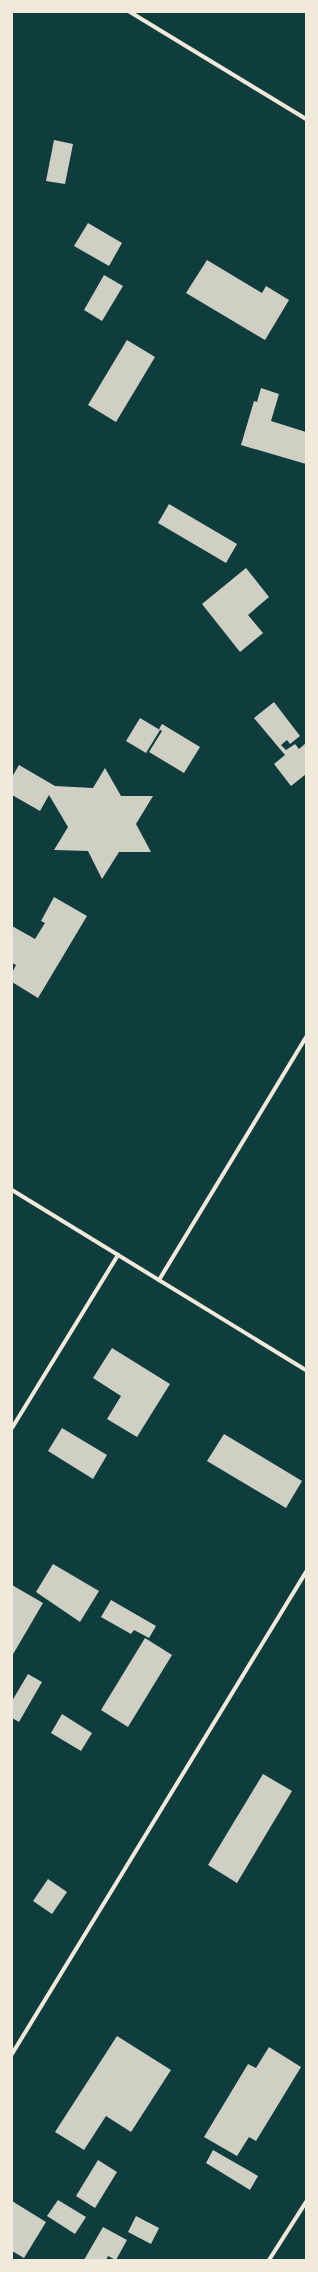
<!DOCTYPE html>
<style>
body{margin:0}
#map{position:relative;width:318px;height:2272px;overflow:hidden;background:#0f3d3e;font-family:"Space Grotesk",sans-serif}
div>[style]{position:absolute}
.building>*{inset:0;background:#cfcfc3}
.minor>*{height:4px;margin:-2px;padding:0 2px;transform-origin:2px;border-radius:2px;background:#f1e9da}
span{translate:-50% -50%;white-space:nowrap;text-align:center;line-height:1.15;-webkit-text-stroke:3px #f1e9da;paint-order:stroke}
.frame{position:absolute;inset:0;border:13px solid #f1e9da;pointer-events:none}
</style>
<div id="map">
<div class="building">
<div style="clip-path:polygon(54px 140px,73px 144px,65px 184px,46px 181px)"></div>
<div style="clip-path:polygon(88px 223px,122px 243px,109px 266px,74px 246px)"></div>
<div style="clip-path:polygon(207px 260px,262px 293px,266px 286px,289px 300px,265px 340px,186px 293px)"></div>
<div style="clip-path:polygon(104px 275px,123px 286px,102px 321px,84px 310px)"></div>
<div style="clip-path:polygon(127px 340px,155px 357px,116px 422px,88px 405px)"></div>
<div style="clip-path:polygon(261px 388px,279px 394px,271px 421px,306px 432px,306px 464px,241px 445px,254px 401px,257px 402px)"></div>
<div style="clip-path:polygon(169px 504px,237px 544px,226px 563px,158px 523px)"></div>
<div style="clip-path:polygon(246px 568px,269px 597px,248px 615px,263px 633px,240px 652px,202px 604px)"></div>
<div style="clip-path:polygon(274px 702px,300px 736px,290px 744px,287px 740px,281px 745px,286px 750px,295px 744px,299px 749px,306px 743px,306px 774px,291px 786px,274px 764px,285px 755px,254px 718px)"></div>
<div style="clip-path:polygon(140px 718px,160px 730px,146px 753px,126px 741px)"></div>
<div style="clip-path:polygon(162px 724px,200px 747px,184px 773px,149px 752px,162px 731px,159px 729px)"></div>
<div style="clip-path:polygon(19px 765px,55px 786px,93px 788px,105px 768px,121px 796px,153px 796px,136px 824px,151px 852px,119px 852px,102px 879px,88px 851px,54px 850px,68px 827px,49px 795px,40px 811px,12px 795px,12px 777px)"></div>
<div style="clip-path:polygon(54px 897px,87px 916px,38px 998px,12px 982px,12px 973px,16px 965px,12px 963px,12px 926px,35px 939px,45px 923px,41px 921px)"></div>
<div style="clip-path:polygon(112px 1348px,170px 1384px,137px 1437px,107px 1419px,121px 1396px,93px 1378px)"></div>
<div style="clip-path:polygon(62px 1428px,107px 1455px,93px 1479px,48px 1451px)"></div>
<div style="clip-path:polygon(224px 1434px,302px 1481px,286px 1508px,207px 1461px)"></div>
<div style="clip-path:polygon(53px 1564px,99px 1591px,80px 1622px,36px 1592px)"></div>
<div style="clip-path:polygon(12px 1585px,43px 1603px,12px 1656px)"></div>
<div style="clip-path:polygon(111px 1600px,156px 1626px,149px 1638px,134px 1630px,131px 1634px,101px 1617px)"></div>
<div style="clip-path:polygon(145px 1638px,172px 1655px,128px 1727px,101px 1710px)"></div>
<div style="clip-path:polygon(28px 1674px,42px 1682px,19px 1722px,12px 1718px,12px 1701px)"></div>
<div style="clip-path:polygon(62px 1714px,92px 1733px,81px 1751px,51px 1733px)"></div>
<div style="clip-path:polygon(263px 1774px,292px 1791px,237px 1883px,208px 1865px)"></div>
<div style="clip-path:polygon(48px 1879px,67px 1892px,52px 1914px,33px 1901px)"></div>
<div style="clip-path:polygon(117px 2036px,171px 2070px,131px 2132px,106px 2116px,84px 2150px,55px 2132px)"></div>
<div style="clip-path:polygon(269px 2047px,301px 2067px,256px 2141px,249px 2137px,237px 2156px,204px 2137px,248px 2064px,256px 2068px)"></div>
<div style="clip-path:polygon(213px 2150px,258px 2176px,250px 2190px,206px 2163px)"></div>
<div style="clip-path:polygon(98px 2160px,117px 2172px,95px 2208px,76px 2196px)"></div>
<div style="clip-path:polygon(58px 2200px,86px 2217px,75px 2234px,47px 2216px)"></div>
<div style="clip-path:polygon(12px 2201px,46px 2222px,24px 2258px,12px 2251px)"></div>
<div style="clip-path:polygon(136px 2216px,159px 2228px,151px 2244px,128px 2232px)"></div>
<div style="clip-path:polygon(103px 2227px,127px 2240px,116px 2260px,108px 2256px,106px 2260px,84px 2260px)"></div>
</div>
<div class="minor">
<div style="left:130px;top:12px;width:206px;rotate:31.3deg"></div>
<div style="left:12px;top:1190px;width:345px;rotate:31.5deg"></div>
<div style="left:159px;top:1280px;width:284px;rotate:-58.8deg"></div>
<div style="left:12px;top:1428px;width:203px;rotate:-58.5deg"></div>
<div style="left:12px;top:2054px;width:565px;rotate:-58.62deg"></div>
<div style="left:269px;top:2260px;width:69px;rotate:-57.5deg"></div>
</div>
<div class="frame"></div>
</div>
